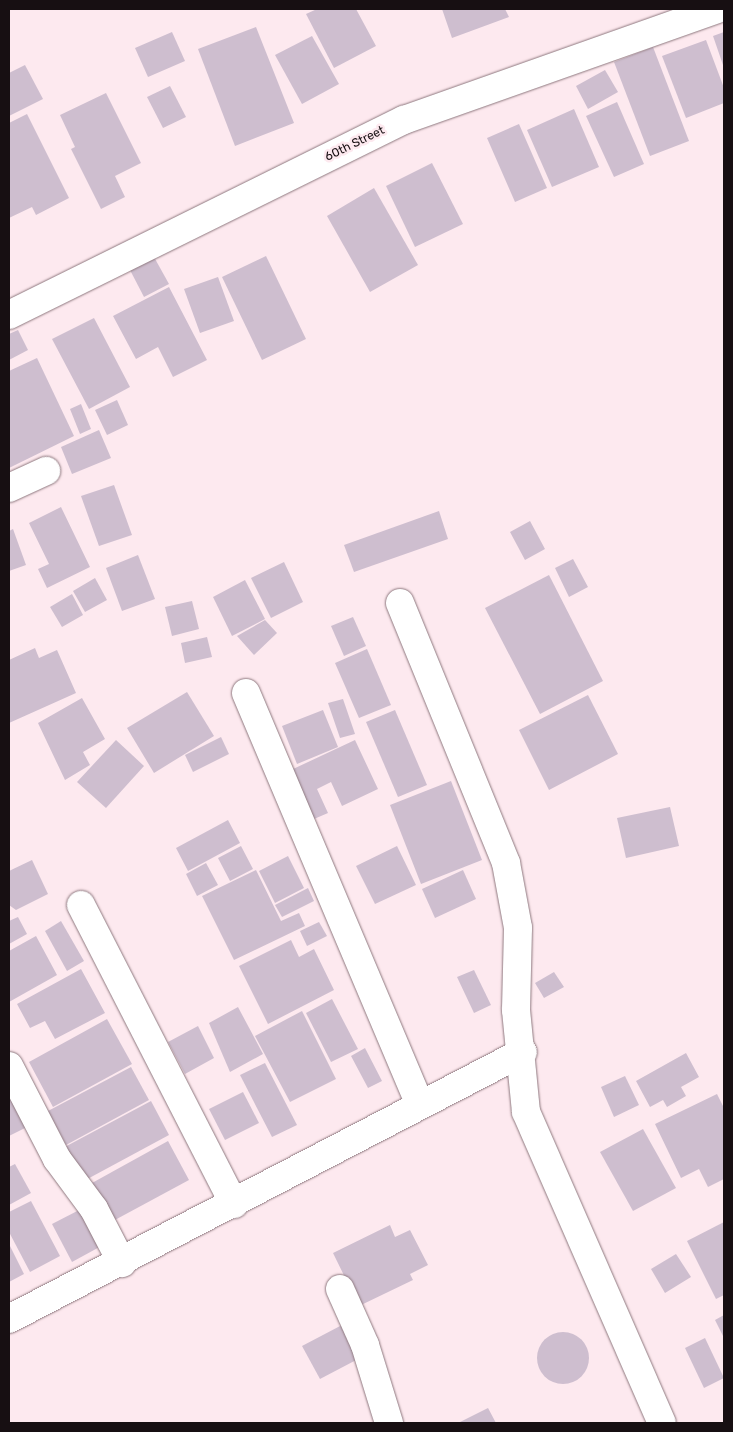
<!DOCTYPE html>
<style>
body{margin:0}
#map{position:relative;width:733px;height:1432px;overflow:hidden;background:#fde9ef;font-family:Rubik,sans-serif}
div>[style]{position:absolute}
.building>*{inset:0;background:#cebecf}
.round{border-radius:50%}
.roads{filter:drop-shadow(0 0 1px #8e787f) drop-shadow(0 0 1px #8e787f)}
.minor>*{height:28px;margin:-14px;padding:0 14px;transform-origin:14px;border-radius:14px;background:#fff}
span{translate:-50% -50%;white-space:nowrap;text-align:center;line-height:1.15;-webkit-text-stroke:5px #fde9ef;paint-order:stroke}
.street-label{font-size:12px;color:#170f12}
.frame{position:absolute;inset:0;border:10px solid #170f12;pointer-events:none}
</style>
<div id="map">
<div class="building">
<div style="clip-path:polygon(317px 9px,356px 9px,376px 46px,334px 68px,306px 14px)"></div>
<div style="clip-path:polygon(442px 9px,505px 9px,509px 17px,452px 38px)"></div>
<div style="clip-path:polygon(256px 27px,294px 123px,235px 146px,198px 49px)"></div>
<div style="clip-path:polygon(172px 32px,185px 61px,148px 77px,135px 48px)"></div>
<div style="clip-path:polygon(724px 32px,724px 68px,713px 36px)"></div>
<div style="clip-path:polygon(312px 36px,339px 84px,302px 104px,275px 55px)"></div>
<div style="clip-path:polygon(706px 40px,724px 88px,724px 103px,686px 118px,662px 56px)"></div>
<div style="clip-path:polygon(653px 47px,689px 141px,650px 156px,614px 62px)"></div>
<div style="clip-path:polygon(25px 65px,43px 99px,9px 116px,9px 73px)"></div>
<div style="clip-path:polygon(605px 70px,618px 92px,588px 109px,576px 86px)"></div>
<div style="clip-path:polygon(170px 86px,186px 117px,163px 128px,147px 97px)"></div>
<div style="clip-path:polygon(106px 93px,141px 163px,115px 176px,125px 197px,101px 209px,71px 149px,75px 147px,60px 115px)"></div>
<div style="clip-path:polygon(617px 102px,644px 164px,614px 177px,586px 116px)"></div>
<div style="clip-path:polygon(574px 109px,599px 167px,552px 187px,527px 130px)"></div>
<div style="clip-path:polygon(27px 114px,69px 198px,36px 215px,32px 207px,9px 218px,9px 123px)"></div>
<div style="clip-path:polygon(519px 124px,547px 188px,515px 202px,487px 138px)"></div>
<div style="clip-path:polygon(432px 163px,463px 224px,415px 247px,386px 186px)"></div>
<div style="clip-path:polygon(374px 188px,418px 265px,370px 292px,327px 216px)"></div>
<div style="clip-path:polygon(266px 256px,306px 339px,262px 360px,222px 277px)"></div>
<div style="clip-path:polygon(154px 257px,169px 284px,144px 297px,130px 270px)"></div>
<div style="clip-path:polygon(218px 277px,234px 321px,200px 333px,184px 289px)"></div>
<div style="clip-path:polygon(169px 287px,207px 360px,173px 377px,158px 347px,136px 359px,113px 316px)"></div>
<div style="clip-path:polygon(94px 318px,130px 387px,89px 409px,52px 339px)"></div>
<div style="clip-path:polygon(18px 330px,28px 350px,9px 360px,9px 334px)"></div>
<div style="clip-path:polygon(37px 358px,74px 436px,9px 468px,9px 371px)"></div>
<div style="clip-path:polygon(117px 400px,128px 425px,107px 435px,95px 410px)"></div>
<div style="clip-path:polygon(81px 404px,91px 429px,80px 434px,70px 409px)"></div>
<div style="clip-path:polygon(99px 430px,111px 458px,72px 474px,61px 447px)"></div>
<div style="clip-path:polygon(114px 485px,132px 535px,99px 546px,81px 496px)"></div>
<div style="clip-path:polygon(61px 507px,90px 567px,47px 588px,38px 569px,49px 564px,29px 523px)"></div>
<div style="clip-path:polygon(439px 511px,448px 539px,354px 572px,344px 545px)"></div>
<div style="clip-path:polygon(530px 521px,545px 549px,525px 560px,510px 532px)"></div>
<div style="clip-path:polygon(13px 529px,26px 565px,9px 571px,9px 531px)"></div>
<div style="clip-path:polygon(138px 555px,155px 599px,122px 611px,106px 568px)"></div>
<div style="clip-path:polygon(573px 559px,588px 587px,569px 597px,555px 568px)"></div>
<div style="clip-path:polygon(284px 562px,303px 602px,271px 618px,251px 578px)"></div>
<div style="clip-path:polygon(549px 575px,603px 681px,540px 714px,485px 608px)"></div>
<div style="clip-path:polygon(95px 578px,107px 600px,85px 612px,73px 591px)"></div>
<div style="clip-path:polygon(245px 580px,265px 619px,232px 636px,213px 597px)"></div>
<div style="clip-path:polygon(72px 594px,83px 615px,62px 627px,50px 607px)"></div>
<div style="clip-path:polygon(192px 601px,199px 629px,172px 636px,165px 607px)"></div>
<div style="clip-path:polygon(353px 617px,366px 646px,344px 656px,331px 626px)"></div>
<div style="clip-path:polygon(265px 620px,277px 633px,254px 655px,237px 636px)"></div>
<div style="clip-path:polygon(207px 637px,212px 657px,185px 663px,181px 643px)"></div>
<div style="clip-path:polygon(35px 648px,39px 658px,57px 650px,76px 693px,9px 723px,9px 660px)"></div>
<div style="clip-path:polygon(367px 649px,391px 705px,359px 718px,335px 663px)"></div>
<div style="clip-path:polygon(187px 692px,214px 736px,154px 773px,127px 728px)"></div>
<div style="clip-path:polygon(588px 695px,618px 754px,549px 790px,519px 730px)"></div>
<div style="clip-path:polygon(82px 698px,105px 739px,83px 752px,90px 765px,65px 780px,38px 723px)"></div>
<div style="clip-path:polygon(343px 699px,355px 734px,340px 738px,328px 703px)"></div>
<div style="clip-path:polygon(323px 710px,338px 747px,297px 764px,282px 726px)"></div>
<div style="clip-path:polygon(395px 710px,427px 785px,398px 797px,366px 722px)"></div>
<div style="clip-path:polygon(221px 737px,229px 754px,193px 772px,185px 755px)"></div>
<div style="clip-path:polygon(116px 740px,144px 766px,106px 808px,77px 782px)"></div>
<div style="clip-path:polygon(355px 740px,378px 789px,342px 806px,331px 782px,317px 789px,328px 813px,314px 819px,291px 770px)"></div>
<div style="clip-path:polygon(451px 781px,482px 860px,421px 884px,390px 805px)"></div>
<div style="clip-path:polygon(670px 807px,679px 846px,626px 858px,617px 818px)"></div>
<div style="clip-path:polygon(228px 820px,240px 843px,188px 871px,176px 848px)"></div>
<div style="clip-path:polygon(241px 846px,253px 869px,230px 881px,218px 858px)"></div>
<div style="clip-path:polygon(397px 846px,416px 885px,375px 904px,356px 866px)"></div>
<div style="clip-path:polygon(288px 856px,304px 888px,275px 903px,259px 871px)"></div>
<div style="clip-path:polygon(32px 860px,48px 894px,16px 910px,9px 905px,9px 871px)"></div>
<div style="clip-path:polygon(206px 863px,218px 885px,197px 896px,186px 874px)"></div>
<div style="clip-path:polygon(256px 870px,281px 921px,299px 913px,305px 926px,234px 960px,202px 896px)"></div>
<div style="clip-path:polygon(463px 870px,476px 899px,435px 918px,422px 889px)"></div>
<div style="clip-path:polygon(308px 888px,314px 901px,282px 917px,275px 905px)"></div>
<div style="clip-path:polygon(18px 917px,27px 934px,9px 944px,9px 921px)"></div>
<div style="clip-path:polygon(61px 921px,84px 961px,67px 971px,45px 931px)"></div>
<div style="clip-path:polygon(319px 922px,327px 936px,307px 946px,300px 931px)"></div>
<div style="clip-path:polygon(36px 936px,57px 975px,9px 1002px,9px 951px)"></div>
<div style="clip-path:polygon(291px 940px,299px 957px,314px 949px,334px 990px,268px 1024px,239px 966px)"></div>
<div style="clip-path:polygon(81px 969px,105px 1013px,55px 1039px,45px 1021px,30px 1028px,17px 1004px)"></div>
<div style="clip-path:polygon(474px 970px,491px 1005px,474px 1013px,457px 977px)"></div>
<div style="clip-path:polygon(554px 972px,564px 987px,544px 998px,535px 983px)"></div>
<div style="clip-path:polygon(332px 999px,358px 1049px,331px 1062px,306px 1013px)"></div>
<div style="clip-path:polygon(238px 1007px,263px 1054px,230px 1072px,209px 1023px)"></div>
<div style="clip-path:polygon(302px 1011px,336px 1079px,290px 1102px,255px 1036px)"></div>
<div style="clip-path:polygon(107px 1019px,132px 1064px,53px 1107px,29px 1062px)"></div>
<div style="clip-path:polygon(198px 1026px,214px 1058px,185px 1074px,168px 1042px)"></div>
<div style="clip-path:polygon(365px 1048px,382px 1081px,368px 1088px,351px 1056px)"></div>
<div style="clip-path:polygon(686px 1053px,699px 1077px,681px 1087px,686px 1096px,667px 1107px,663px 1100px,650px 1107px,636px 1081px)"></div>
<div style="clip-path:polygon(265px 1063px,297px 1125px,272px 1137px,240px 1075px)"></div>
<div style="clip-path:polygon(131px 1067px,149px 1100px,66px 1145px,48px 1111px)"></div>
<div style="clip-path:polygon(9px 1074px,33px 1124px,9px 1136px)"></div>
<div style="clip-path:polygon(625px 1076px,639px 1105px,614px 1117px,601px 1087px)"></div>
<div style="clip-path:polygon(243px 1092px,259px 1123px,225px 1140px,209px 1109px)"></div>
<div style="clip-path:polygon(717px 1094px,724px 1108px,724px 1179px,708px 1187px,699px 1169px,681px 1178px,655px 1124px)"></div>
<div style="clip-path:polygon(151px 1101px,169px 1135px,80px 1183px,61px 1149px)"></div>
<div style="clip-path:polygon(643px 1129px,676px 1188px,633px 1211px,600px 1152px)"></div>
<div style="clip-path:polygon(168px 1141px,189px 1180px,113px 1221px,92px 1183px)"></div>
<div style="clip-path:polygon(15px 1164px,31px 1193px,9px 1205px,9px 1167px)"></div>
<div style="clip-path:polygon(31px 1201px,60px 1256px,30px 1272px,9px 1232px,9px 1212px)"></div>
<div style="clip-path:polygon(85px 1207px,105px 1244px,72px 1262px,52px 1224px)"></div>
<div style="clip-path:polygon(724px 1222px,724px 1295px,716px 1299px,687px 1241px)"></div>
<div style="clip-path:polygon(390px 1225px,395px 1237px,410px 1230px,428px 1265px,410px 1274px,413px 1280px,359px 1306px,333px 1253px)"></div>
<div style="clip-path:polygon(9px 1244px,24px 1274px,9px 1282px)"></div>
<div style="clip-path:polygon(676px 1254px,691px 1277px,665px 1293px,651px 1269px)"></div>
<div style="clip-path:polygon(724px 1315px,724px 1338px,715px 1320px)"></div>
<div style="clip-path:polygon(342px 1325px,360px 1358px,320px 1379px,302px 1346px)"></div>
<div class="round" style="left:537px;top:1332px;width:52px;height:52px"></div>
<div style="clip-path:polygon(705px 1338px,724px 1378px,704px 1388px,685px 1348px)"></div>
<div style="clip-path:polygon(488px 1408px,496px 1423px,458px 1423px)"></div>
</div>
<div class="roads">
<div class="minor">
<div style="left:9px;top:315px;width:441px;rotate:-26.3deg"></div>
<div style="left:404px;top:120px;width:332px;rotate:-19.5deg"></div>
<div style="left:9px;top:488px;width:41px;rotate:-24.7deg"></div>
<div style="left:400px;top:603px;width:281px;rotate:67.8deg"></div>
<div style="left:506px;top:863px;width:66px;rotate:79.5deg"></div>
<div style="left:518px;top:928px;width:82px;rotate:91.4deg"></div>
<div style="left:516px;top:1010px;width:102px;rotate:84.4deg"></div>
<div style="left:526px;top:1112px;width:339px;rotate:66.4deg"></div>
<div style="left:246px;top:693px;width:445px;rotate:67.1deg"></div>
<div style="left:81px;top:905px;width:336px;rotate:62.9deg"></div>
<div style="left:9px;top:1066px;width:105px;rotate:62.7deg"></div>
<div style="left:57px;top:1159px;width:62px;rotate:53.5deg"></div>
<div style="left:94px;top:1209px;width:61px;rotate:62.6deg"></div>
<div style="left:340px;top:1289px;width:61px;rotate:65.9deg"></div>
<div style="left:365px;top:1345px;width:82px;rotate:72.9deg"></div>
<div style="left:9px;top:1319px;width:579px;rotate:-27.45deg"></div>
</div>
</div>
<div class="street-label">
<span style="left:355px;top:144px;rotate:-26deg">60th Street</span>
</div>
<div class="frame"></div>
</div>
